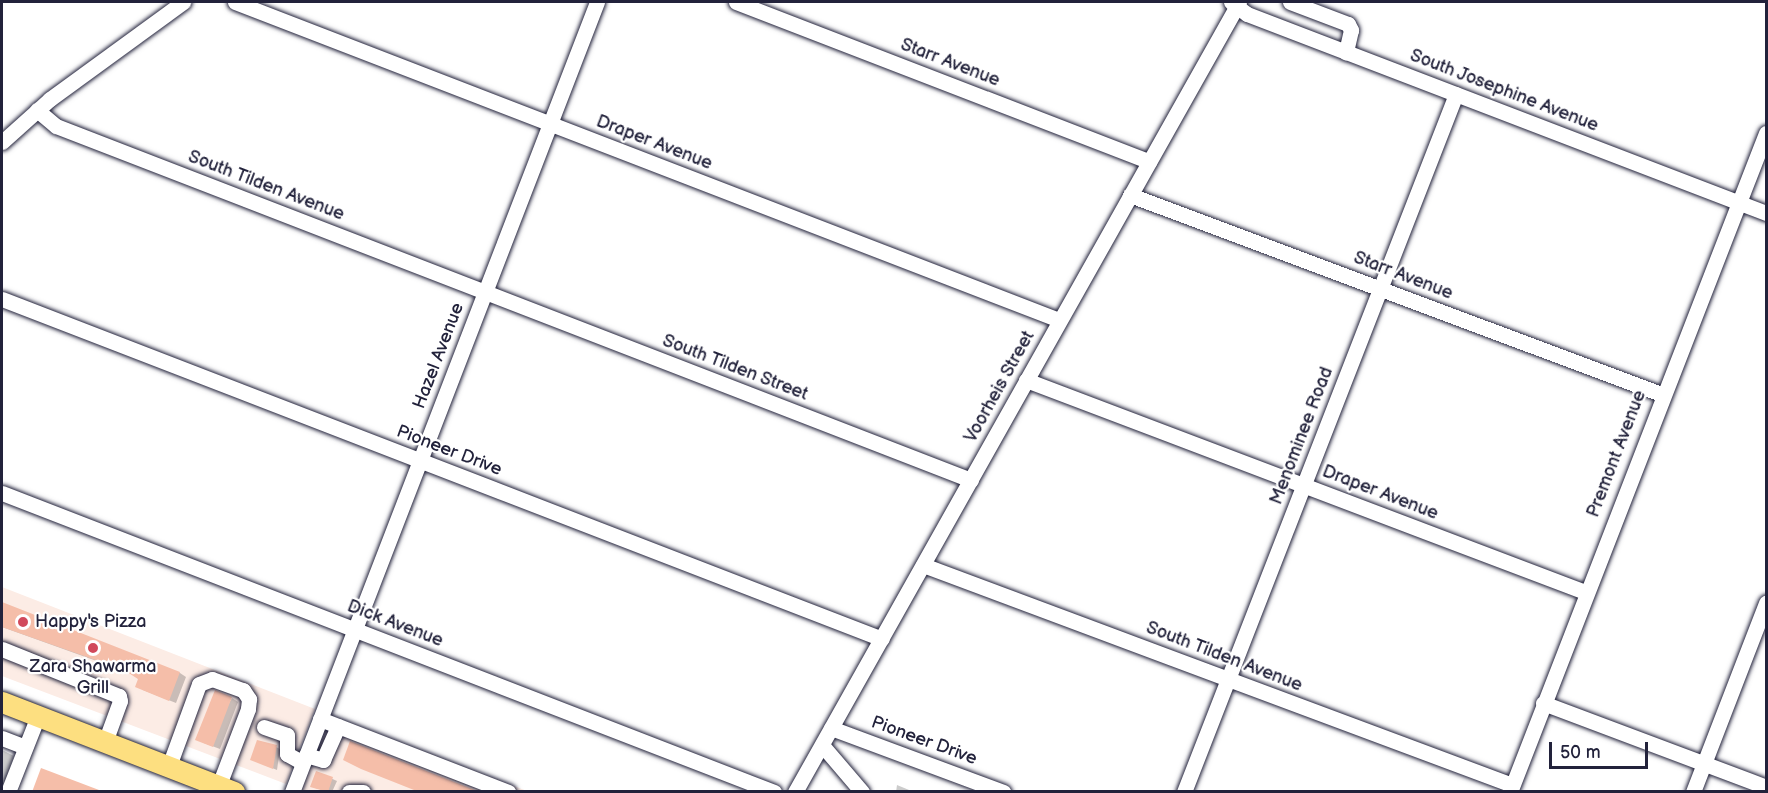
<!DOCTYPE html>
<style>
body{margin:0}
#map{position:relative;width:1768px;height:793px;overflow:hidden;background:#fff;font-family:"Balsamiq Sans",sans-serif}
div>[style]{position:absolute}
.built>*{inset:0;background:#fcece5}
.shadow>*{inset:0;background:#0003}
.building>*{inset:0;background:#f5bea9}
.roads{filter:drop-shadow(0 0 2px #22223b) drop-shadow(0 0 2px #22223b)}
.minor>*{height:15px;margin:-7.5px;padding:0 7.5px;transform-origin:7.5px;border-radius:7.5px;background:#fff}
.highway>*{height:21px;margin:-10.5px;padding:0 10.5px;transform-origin:10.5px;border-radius:10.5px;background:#fddf80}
.dots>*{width:16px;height:16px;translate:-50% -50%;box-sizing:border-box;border:3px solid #fff;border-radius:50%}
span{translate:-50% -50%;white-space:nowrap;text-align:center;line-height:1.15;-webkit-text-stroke:4.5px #fff;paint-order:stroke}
.street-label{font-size:18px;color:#22223b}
.poi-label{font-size:18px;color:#22223b}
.left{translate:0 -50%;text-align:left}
.frame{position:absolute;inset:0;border:3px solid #22223b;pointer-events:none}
.scale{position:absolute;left:1549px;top:742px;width:99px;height:27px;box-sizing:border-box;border:3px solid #22223b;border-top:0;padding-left:8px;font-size:18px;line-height:21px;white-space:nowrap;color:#22223b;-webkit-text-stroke:4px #fff;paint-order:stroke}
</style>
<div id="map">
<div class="built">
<div style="clip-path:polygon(2px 587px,315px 709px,286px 784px,2px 676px)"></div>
<div style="clip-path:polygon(332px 716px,527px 791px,305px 792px,301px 789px)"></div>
</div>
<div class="shadow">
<div style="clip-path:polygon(2px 604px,180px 673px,186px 677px,176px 703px,143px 690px,139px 679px,130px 673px,2px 627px)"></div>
<div style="clip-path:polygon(232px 698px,238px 702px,220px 749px,204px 743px)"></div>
<div style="clip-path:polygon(276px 747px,280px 749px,277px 770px,255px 761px)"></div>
<div style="clip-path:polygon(2px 750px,14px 756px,2px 789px)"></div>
<div style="clip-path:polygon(317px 772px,337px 781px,332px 792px,315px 788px)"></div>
<div style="clip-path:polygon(897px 785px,914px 792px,896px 792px)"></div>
</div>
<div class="building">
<div style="clip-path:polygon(2px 602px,180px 672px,169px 701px,135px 687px,138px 679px,124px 670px,2px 627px)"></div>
<div style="clip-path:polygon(215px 690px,232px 697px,213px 747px,195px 740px)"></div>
<div style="clip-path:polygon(257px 740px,277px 745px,273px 769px,250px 760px)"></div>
<div style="clip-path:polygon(350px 741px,480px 792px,419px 792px,361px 769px,343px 760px)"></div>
<div style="clip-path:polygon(41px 768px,99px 790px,99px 792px,32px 792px)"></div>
<div style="clip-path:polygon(316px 771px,333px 777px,328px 792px,310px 787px)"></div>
</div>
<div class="roads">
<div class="minor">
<div style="left:235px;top:2px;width:883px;rotate:21.1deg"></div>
<div style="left:736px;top:2px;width:443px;rotate:21.1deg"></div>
<div style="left:1231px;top:2px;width:20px;rotate:37deg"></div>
<div style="left:1247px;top:14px;width:556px;rotate:20.98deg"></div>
<div style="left:1290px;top:2px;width:62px;rotate:20.8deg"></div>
<div style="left:1348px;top:24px;width:7px;rotate:63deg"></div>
<div style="left:1351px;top:30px;width:23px;rotate:103deg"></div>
<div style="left:37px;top:110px;width:25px;rotate:40deg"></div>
<div style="left:56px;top:126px;width:981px;rotate:21.15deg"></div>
<div style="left:2px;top:142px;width:64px;rotate:-41.9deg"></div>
<div style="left:50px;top:99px;width:165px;rotate:-36.1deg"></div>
<div style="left:1130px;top:195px;width:567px;rotate:20.54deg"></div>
<div style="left:2px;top:299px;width:943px;rotate:21.12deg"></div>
<div style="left:1026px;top:380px;width:598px;rotate:20.77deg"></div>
<div style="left:2px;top:493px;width:828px;rotate:21.17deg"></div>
<div style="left:923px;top:565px;width:629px;rotate:20.48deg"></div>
<div style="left:2px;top:649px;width:126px;rotate:21.9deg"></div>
<div style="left:119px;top:696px;width:5px;rotate:79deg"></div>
<div style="left:120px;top:701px;width:44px;rotate:110.1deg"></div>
<div style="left:1543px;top:703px;width:238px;rotate:20.6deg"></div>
<div style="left:320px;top:719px;width:202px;rotate:21.2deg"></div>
<div style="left:264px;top:727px;width:24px;rotate:19deg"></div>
<div style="left:287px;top:735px;width:19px;rotate:90deg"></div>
<div style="left:287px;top:754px;width:18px;rotate:29deg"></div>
<div style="left:831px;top:728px;width:184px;rotate:20.4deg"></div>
<div style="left:2px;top:738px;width:25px;rotate:21deg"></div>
<div style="left:822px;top:745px;width:62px;rotate:49.6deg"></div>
<div style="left:306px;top:755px;width:18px;rotate:16deg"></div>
<div style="left:323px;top:760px;width:37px;rotate:-66deg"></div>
<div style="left:169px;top:766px;width:87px;rotate:-69.9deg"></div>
<div style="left:199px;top:684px;width:14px;rotate:-21deg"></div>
<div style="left:212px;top:679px;width:33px;rotate:20deg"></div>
<div style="left:243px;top:690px;width:11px;rotate:56deg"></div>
<div style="left:249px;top:699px;width:10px;rotate:96deg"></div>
<div style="left:248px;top:709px;width:81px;rotate:110.9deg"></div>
<div style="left:8px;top:792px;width:82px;rotate:-68.5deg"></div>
<div style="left:292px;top:792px;width:847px;rotate:-68.89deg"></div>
<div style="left:349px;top:792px;width:14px"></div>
<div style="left:795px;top:792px;width:906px;rotate:-60.66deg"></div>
<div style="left:1184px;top:792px;width:749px;rotate:-68.71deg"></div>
<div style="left:1510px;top:792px;width:707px;rotate:-68.77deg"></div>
<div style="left:1693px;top:792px;width:203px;rotate:-68.9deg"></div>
</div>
<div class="highway">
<div style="left:2px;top:702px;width:249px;rotate:21.2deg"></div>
</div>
</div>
<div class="dots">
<div style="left:23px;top:622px;background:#d1495b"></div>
<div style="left:93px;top:648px;background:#d1495b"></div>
</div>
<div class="street-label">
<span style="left:950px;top:63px;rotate:21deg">Starr Avenue</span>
<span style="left:1504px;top:91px;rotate:21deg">South Josephine Avenue</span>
<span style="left:654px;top:143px;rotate:21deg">Draper Avenue</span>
<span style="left:266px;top:186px;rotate:21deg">South Tilden Avenue</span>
<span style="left:1403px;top:276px;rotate:21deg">Starr Avenue</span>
<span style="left:439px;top:356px;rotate:-69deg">Hazel Avenue</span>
<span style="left:735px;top:368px;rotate:21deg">South Tilden Street</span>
<span style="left:1000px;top:387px;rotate:-61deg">Voorheis Street</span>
<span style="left:1302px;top:436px;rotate:-69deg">Menominee Road</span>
<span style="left:449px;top:451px;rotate:21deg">Pioneer Drive</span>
<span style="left:1617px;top:454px;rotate:-69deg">Premont Avenue</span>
<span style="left:1380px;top:493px;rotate:21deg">Draper Avenue</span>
<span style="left:395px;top:624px;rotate:21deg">Dick Avenue</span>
<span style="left:1224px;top:657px;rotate:21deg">South Tilden Avenue</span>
<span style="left:924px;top:741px;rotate:20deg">Pioneer Drive</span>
</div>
<div class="poi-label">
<span class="left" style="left:35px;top:622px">Happy's Pizza</span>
<span style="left:93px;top:678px">Zara Shawarma<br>Grill</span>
</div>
<div class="frame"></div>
<div class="scale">50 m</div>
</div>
